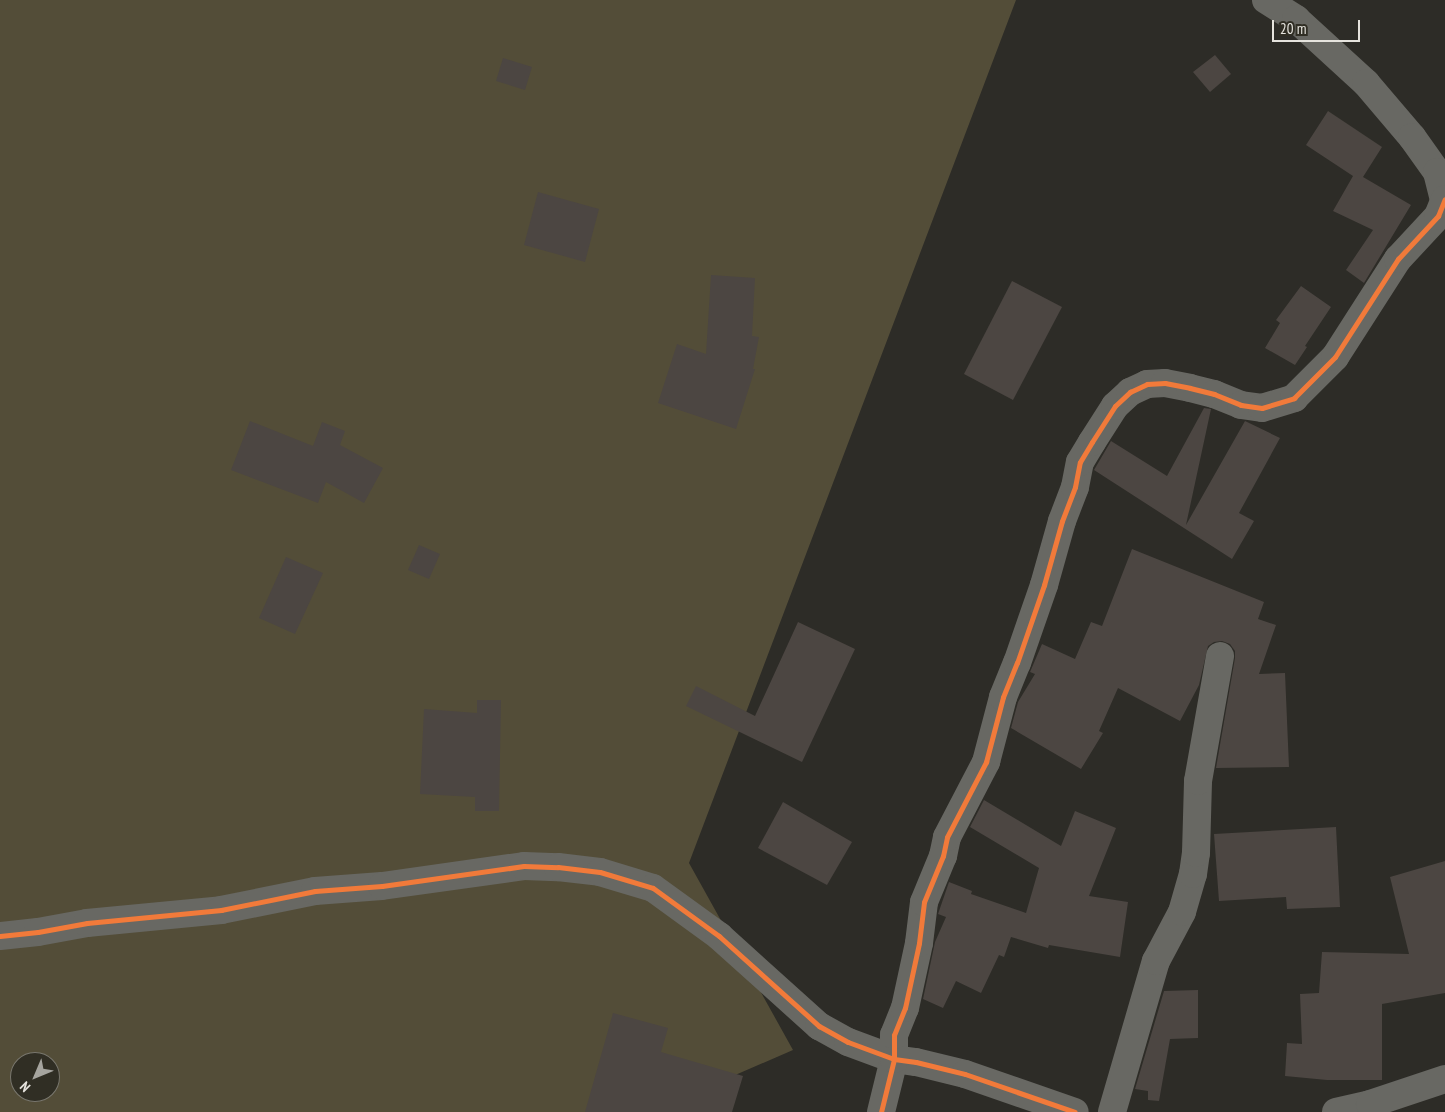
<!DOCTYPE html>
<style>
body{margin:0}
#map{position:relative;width:1445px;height:1112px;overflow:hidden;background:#2d2c27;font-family:"PT Sans Narrow",sans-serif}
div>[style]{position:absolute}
.green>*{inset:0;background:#534d38}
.building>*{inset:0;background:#4c4642}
.street>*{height:28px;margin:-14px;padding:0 14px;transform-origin:14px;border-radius:14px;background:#686863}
.cycleway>*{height:5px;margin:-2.5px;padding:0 2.5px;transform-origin:2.5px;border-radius:2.5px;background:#f17a3a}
span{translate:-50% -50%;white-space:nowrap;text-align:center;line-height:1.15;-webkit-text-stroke:4.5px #302e24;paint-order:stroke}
.north{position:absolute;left:10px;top:1052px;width:50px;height:50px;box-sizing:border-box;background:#302e24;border:1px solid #79776e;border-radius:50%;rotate:225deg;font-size:14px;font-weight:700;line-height:20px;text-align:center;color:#e6e4de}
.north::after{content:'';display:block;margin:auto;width:18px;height:22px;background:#a5a49e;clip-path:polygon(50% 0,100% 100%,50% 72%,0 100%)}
.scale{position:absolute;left:1272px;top:20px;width:88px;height:22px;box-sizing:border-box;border:2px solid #e6e4de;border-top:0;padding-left:6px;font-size:15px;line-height:18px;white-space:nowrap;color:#e6e4de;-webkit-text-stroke:4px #302e24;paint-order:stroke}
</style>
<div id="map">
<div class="green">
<div style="clip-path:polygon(evenodd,0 0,1016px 0,689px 863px,793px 1050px,650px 1112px,0 1112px,0 0,20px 1062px,50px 1062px,50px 1092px,20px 1092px,20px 1062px)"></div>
</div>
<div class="building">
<div style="clip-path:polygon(1215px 55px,1231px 74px,1210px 92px,1193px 72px)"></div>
<div style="clip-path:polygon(503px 58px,532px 67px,525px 90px,496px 81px)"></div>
<div style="clip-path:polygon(1328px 111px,1382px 147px,1363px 177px,1411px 205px,1364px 283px,1346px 270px,1373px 230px,1333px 211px,1353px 176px,1306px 145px)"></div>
<div style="clip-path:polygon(538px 192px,599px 209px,585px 262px,524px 245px)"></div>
<div style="clip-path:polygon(711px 275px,755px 278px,752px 336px,759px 337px,753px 369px,755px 369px,736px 429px,658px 403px,677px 344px,706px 354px)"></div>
<div style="clip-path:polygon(1012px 281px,1062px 307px,1013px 400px,964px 374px)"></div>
<div style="clip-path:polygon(1301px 286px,1331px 307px,1305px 346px,1307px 347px,1295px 365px,1265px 348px,1280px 323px,1276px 320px)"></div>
<div style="clip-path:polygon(1204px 408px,1211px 409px,1186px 525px,1245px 421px,1280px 438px,1239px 513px,1254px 521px,1232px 559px,1094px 470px,1111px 441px,1167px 476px)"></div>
<div style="clip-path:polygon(250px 421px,313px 446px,322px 422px,345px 431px,340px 445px,383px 468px,364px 503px,326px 482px,318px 503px,231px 470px)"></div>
<div style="clip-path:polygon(419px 545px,440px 554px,429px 579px,408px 570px)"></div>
<div style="clip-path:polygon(1132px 549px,1264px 602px,1258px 619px,1276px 625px,1259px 674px,1285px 673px,1289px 767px,1216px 768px,1235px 658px,1235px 651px,1230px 644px,1222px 641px,1214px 642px,1208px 646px,1199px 685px,1180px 721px,1118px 688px,1099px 731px,1103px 733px,1081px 769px,1011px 728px,1018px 702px,1035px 674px,1030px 672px,1042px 644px,1075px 659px,1091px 622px,1102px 626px)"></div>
<div style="clip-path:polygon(286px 557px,323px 573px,295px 634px,259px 618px)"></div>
<div style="clip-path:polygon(798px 622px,855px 649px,802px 762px,686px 706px,696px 686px,755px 716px)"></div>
<div style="clip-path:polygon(477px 700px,501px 700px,499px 811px,475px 811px,475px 797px,420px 794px,424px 709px,477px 713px)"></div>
<div style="clip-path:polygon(984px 800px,1061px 846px,1075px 811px,1116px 828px,1089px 896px,1128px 902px,1120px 957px,1049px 945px,1048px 948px,1011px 937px,1004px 957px,999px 955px,981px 993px,956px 981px,943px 1008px,923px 999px,935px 942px,946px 917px,938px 914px,949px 882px,972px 891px,971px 894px,1026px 913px,1039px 868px,970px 827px)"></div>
<div style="clip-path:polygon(783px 802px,852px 842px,827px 885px,758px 848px)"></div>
<div style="clip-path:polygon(1336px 827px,1340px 907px,1287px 909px,1286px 897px,1219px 901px,1214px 834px)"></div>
<div style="clip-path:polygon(1445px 861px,1445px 993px,1382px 1004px,1382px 1080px,1327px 1080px,1285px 1076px,1287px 1043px,1302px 1044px,1300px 994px,1319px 993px,1322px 952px,1409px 954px,1390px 877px)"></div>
<div style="clip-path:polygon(1198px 990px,1198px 1038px,1170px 1039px,1159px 1101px,1148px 1100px,1148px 1091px,1135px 1089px,1164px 991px)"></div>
<div style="clip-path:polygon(613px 1013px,668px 1028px,661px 1052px,743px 1076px,732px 1112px,585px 1112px)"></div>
</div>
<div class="street">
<div style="left:1266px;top:0;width:36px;rotate:32deg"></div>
<div style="left:1296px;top:19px;width:95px;rotate:42.4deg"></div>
<div style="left:1366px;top:83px;width:71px;rotate:49.6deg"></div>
<div style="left:1412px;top:137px;width:43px;rotate:54.5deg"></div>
<div style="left:1437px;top:172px;width:29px;rotate:76deg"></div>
<div style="left:0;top:936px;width:38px;rotate:-6deg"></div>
<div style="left:38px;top:932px;width:50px;rotate:-10.4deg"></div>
<div style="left:87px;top:923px;width:135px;rotate:-5.5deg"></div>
<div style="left:221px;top:910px;width:96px;rotate:-11.4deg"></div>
<div style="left:315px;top:891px;width:67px;rotate:-4.3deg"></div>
<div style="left:382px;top:886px;width:143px;rotate:-8deg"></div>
<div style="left:524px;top:866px;width:34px;rotate:2deg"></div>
<div style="left:558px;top:867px;width:42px;rotate:6.8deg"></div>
<div style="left:600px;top:872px;width:55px;rotate:16.8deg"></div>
<div style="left:653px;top:888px;width:82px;rotate:36deg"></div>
<div style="left:719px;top:936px;width:135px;rotate:42deg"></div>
<div style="left:819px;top:1026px;width:33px;rotate:29deg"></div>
<div style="left:848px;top:1042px;width:49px;rotate:20.3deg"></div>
<div style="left:894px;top:1059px;width:22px;rotate:8deg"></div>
<div style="left:916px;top:1062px;width:50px;rotate:13.8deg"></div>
<div style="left:965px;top:1074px;width:116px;rotate:19.1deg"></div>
<div style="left:881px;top:1112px;width:55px;rotate:-76.2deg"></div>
<div style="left:894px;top:1059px;width:24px;rotate:-90deg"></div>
<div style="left:894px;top:1035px;width:29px;rotate:-68deg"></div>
<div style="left:905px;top:1008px;width:66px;rotate:-77.8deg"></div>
<div style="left:919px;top:943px;width:41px;rotate:-83deg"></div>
<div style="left:924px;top:902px;width:50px;rotate:-67.6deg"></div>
<div style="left:943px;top:856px;width:19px;rotate:-78deg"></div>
<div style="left:947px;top:837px;width:85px;rotate:-62.5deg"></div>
<div style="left:986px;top:762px;width:67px;rotate:-75.3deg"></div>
<div style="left:1003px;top:697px;width:37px;rotate:-68deg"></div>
<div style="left:1017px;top:663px;width:83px;rotate:-70.9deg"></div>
<div style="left:1044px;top:585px;width:66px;rotate:-74.3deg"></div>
<div style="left:1062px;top:521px;width:36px;rotate:-69deg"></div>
<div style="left:1075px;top:487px;width:25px;rotate:-79deg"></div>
<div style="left:1080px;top:462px;width:23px;rotate:-59deg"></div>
<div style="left:1092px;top:442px;width:43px;rotate:-57.4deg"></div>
<div style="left:1115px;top:406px;width:21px;rotate:-43deg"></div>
<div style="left:1130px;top:392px;width:19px;rotate:-25deg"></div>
<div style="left:1147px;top:384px;width:18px;rotate:-3deg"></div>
<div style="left:1165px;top:383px;width:25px;rotate:11deg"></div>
<div style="left:1190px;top:388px;width:25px;rotate:14deg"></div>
<div style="left:1214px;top:394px;width:29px;rotate:22deg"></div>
<div style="left:1241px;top:405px;width:21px;rotate:8deg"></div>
<div style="left:1262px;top:408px;width:34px;rotate:-17deg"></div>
<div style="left:1294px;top:398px;width:58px;rotate:-45deg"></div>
<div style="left:1335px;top:357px;width:117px;rotate:-57.3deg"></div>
<div style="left:1398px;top:259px;width:59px;rotate:-47.1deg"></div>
<div style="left:1438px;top:216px;width:18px;rotate:-68deg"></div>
<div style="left:1112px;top:1112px;width:157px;rotate:-73.8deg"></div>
<div style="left:1156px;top:961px;width:55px;rotate:-62deg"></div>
<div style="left:1182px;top:912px;width:40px;rotate:-74deg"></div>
<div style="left:1193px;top:874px;width:21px;rotate:-82deg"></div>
<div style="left:1196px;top:853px;width:72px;rotate:-88.4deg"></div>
<div style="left:1198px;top:781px;width:127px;rotate:-80deg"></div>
<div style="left:1336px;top:1112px;width:35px;rotate:-13deg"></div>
<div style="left:1370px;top:1104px;width:79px;rotate:-18.4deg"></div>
</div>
<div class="cycleway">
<div style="left:0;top:936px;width:38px;rotate:-6deg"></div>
<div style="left:38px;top:932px;width:50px;rotate:-10.4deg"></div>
<div style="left:87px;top:923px;width:135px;rotate:-5.5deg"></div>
<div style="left:221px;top:910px;width:96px;rotate:-11.4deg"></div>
<div style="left:315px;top:891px;width:67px;rotate:-4.3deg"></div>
<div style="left:382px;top:886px;width:143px;rotate:-8deg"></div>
<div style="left:524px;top:866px;width:34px;rotate:2deg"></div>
<div style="left:558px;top:867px;width:42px;rotate:6.8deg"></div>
<div style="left:600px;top:872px;width:55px;rotate:16.8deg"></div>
<div style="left:653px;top:888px;width:82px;rotate:36deg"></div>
<div style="left:719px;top:936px;width:135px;rotate:42deg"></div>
<div style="left:819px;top:1026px;width:33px;rotate:29deg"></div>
<div style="left:848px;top:1042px;width:49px;rotate:20.3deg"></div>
<div style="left:894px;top:1059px;width:22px;rotate:8deg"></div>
<div style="left:916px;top:1062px;width:50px;rotate:13.8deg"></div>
<div style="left:965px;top:1074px;width:116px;rotate:19.1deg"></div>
<div style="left:881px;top:1112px;width:55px;rotate:-76.2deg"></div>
<div style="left:894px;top:1059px;width:24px;rotate:-90deg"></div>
<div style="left:894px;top:1035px;width:29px;rotate:-68deg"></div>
<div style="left:905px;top:1008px;width:66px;rotate:-77.8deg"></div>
<div style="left:919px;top:943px;width:41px;rotate:-83deg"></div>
<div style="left:924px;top:902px;width:50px;rotate:-67.6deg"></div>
<div style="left:943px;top:856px;width:19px;rotate:-78deg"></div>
<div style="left:947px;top:837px;width:85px;rotate:-62.5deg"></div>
<div style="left:986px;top:762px;width:67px;rotate:-75.3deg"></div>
<div style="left:1003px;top:697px;width:37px;rotate:-68deg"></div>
<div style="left:1017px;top:663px;width:83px;rotate:-70.9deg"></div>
<div style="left:1044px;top:585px;width:66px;rotate:-74.3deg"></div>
<div style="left:1062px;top:521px;width:36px;rotate:-69deg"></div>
<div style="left:1075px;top:487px;width:25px;rotate:-79deg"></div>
<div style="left:1080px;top:462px;width:23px;rotate:-59deg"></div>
<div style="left:1092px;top:442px;width:43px;rotate:-57.4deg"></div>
<div style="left:1115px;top:406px;width:21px;rotate:-43deg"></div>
<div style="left:1130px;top:392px;width:19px;rotate:-25deg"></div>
<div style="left:1147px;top:384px;width:18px;rotate:-3deg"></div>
<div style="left:1165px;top:383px;width:25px;rotate:11deg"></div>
<div style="left:1190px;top:388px;width:25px;rotate:14deg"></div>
<div style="left:1214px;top:394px;width:29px;rotate:22deg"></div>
<div style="left:1241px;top:405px;width:21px;rotate:8deg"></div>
<div style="left:1262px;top:408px;width:34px;rotate:-17deg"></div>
<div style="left:1294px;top:398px;width:58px;rotate:-45deg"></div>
<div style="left:1335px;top:357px;width:117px;rotate:-57.3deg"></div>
<div style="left:1398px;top:259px;width:59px;rotate:-47.1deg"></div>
<div style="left:1438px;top:216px;width:18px;rotate:-68deg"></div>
</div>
<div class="north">N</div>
<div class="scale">20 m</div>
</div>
